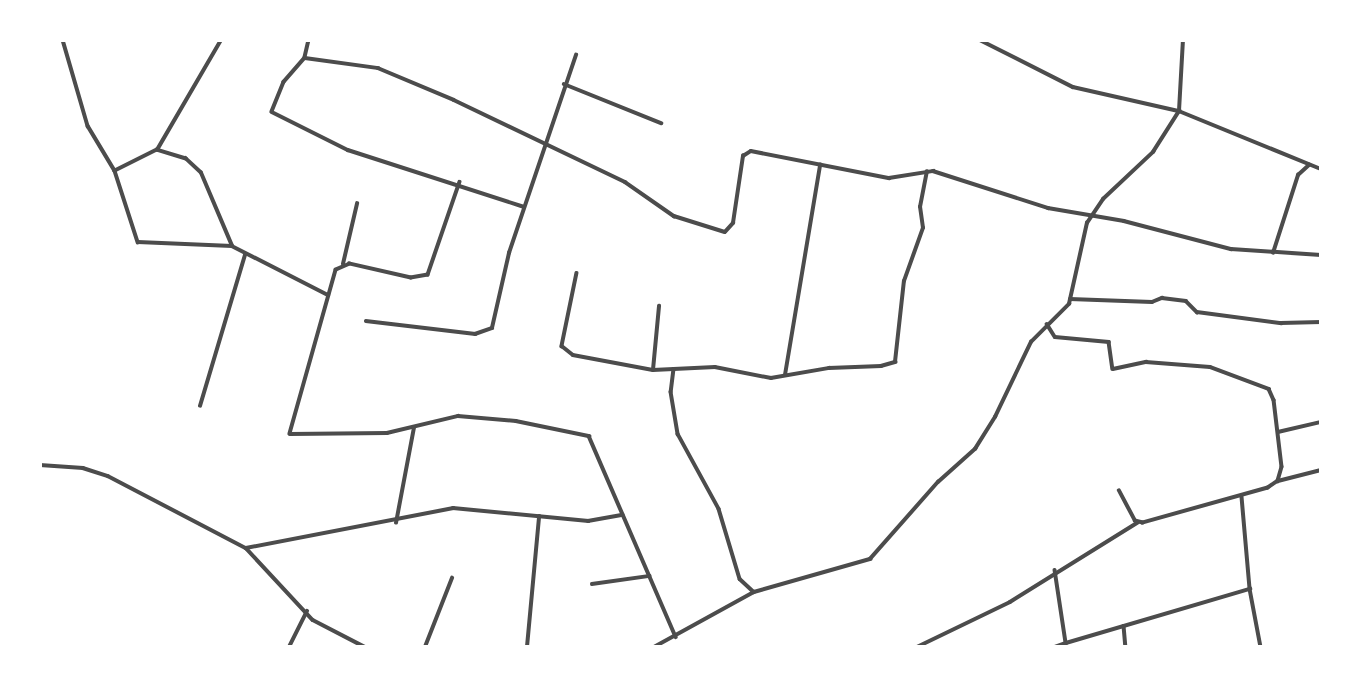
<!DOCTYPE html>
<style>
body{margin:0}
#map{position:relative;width:1361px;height:687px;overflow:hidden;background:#fff;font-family:"Roboto Condensed",sans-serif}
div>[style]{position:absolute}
.minor>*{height:3.5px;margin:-1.75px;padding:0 1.75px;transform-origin:1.75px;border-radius:1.75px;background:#4c4c4c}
span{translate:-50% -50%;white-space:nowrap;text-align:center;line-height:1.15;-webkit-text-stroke:5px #fff;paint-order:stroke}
.frame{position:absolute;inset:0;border:42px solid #fff;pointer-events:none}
</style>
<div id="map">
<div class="minor">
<div style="left:63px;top:40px;width:90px;rotate:73.8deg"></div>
<div style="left:88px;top:126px;width:52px;rotate:59deg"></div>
<div style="left:309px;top:40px;width:18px;rotate:103deg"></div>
<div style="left:305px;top:58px;width:32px;rotate:131deg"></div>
<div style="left:284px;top:82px;width:32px;rotate:112deg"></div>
<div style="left:272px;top:112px;width:85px;rotate:26.6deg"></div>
<div style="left:348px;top:150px;width:185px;rotate:17.9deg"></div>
<div style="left:980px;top:40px;width:104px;rotate:26.8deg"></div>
<div style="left:1073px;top:87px;width:109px;rotate:12.8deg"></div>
<div style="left:1179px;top:111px;width:153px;rotate:22.2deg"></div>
<div style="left:305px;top:58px;width:74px;rotate:7.8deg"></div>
<div style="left:378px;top:68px;width:82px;rotate:22.8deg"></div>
<div style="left:454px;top:100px;width:190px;rotate:25.6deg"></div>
<div style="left:625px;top:182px;width:60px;rotate:34.8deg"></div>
<div style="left:674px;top:216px;width:53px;rotate:17.4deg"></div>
<div style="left:725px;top:232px;width:12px;rotate:-48deg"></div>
<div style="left:733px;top:223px;width:68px;rotate:-81.5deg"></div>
<div style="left:743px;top:156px;width:9px;rotate:-32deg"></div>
<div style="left:751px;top:151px;width:141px;rotate:11.1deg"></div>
<div style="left:889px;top:178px;width:45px;rotate:-9deg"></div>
<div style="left:933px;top:171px;width:121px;rotate:17.8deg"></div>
<div style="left:1048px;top:208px;width:77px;rotate:9.7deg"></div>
<div style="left:1124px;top:221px;width:111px;rotate:14.7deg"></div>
<div style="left:1231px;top:249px;width:90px;rotate:3.8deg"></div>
<div style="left:564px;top:84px;width:105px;rotate:21.9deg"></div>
<div style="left:157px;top:150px;width:127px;rotate:-59.8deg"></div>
<div style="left:460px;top:182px;width:98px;rotate:109deg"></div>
<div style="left:428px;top:275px;width:17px;rotate:170deg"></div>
<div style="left:411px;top:278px;width:63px;rotate:-167.1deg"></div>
<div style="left:350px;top:264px;width:15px;rotate:157deg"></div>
<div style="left:336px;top:270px;width:170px;rotate:105.7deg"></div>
<div style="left:290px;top:434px;width:97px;rotate:-0.6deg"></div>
<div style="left:387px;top:433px;width:73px;rotate:-13.5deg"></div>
<div style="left:458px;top:416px;width:58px;rotate:4.9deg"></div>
<div style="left:516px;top:421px;width:75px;rotate:11.6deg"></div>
<div style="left:589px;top:436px;width:219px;rotate:66.6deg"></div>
<div style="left:232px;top:246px;width:79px;rotate:-113deg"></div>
<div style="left:201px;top:173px;width:21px;rotate:-137deg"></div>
<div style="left:186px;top:159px;width:30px;rotate:-163deg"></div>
<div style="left:157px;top:150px;width:47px;rotate:153.4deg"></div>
<div style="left:115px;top:171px;width:75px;rotate:72.1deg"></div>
<div style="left:138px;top:242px;width:94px;rotate:2.4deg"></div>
<div style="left:232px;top:246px;width:108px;rotate:27deg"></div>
<div style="left:1273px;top:253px;width:82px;rotate:-72.2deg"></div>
<div style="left:1298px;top:175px;width:15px;rotate:-42deg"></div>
<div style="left:343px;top:264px;width:62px;rotate:-76.9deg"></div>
<div style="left:577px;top:273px;width:75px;rotate:101.6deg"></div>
<div style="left:562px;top:346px;width:14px;rotate:39deg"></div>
<div style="left:573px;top:355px;width:81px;rotate:10.6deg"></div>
<div style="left:653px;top:370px;width:62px;rotate:-2.8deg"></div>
<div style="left:715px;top:367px;width:57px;rotate:11.1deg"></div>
<div style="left:771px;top:378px;width:59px;rotate:-9.8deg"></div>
<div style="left:829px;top:368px;width:52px;rotate:-2.2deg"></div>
<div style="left:881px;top:366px;width:15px;rotate:-16deg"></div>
<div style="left:895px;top:362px;width:81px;rotate:-83.7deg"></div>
<div style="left:904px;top:281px;width:56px;rotate:-70.3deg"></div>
<div style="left:923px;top:228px;width:21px;rotate:-98deg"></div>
<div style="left:920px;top:207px;width:36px;rotate:-79deg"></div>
<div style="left:1070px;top:299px;width:82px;rotate:2.1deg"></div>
<div style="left:1152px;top:302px;width:11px;rotate:-22deg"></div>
<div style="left:1162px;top:298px;width:24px;rotate:7deg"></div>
<div style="left:1186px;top:301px;width:16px;rotate:45deg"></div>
<div style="left:1197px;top:312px;width:85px;rotate:7.5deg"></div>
<div style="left:1281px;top:323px;width:40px;rotate:-1.4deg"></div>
<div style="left:366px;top:321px;width:110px;rotate:6.8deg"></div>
<div style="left:475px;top:334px;width:18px;rotate:-19deg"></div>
<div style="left:492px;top:328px;width:77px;rotate:-77.2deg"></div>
<div style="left:509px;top:253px;width:209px;rotate:-71.3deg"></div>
<div style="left:1047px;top:324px;width:15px;rotate:58deg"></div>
<div style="left:1055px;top:337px;width:54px;rotate:5.3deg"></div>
<div style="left:1109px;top:342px;width:27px;rotate:82deg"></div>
<div style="left:1113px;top:369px;width:34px;rotate:-12deg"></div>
<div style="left:1146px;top:362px;width:64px;rotate:4.5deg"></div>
<div style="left:1210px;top:367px;width:63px;rotate:20.4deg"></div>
<div style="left:1269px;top:389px;width:12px;rotate:66deg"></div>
<div style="left:1274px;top:400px;width:67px;rotate:83.2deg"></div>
<div style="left:1282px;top:467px;width:15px;rotate:106deg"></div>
<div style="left:1278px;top:481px;width:12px;rotate:145deg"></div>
<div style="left:1268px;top:488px;width:130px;rotate:164.4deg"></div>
<div style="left:1143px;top:523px;width:8px;rotate:-166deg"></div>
<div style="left:1135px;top:521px;width:34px;rotate:-118deg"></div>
<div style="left:674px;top:369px;width:23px;rotate:97deg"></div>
<div style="left:671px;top:392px;width:43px;rotate:80.5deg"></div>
<div style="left:678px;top:434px;width:85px;rotate:61.3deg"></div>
<div style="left:719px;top:509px;width:73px;rotate:73.3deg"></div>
<div style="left:740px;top:579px;width:19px;rotate:43deg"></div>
<div style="left:653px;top:370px;width:64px;rotate:-84.6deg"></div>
<div style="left:785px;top:375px;width:213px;rotate:-80.5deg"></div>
<div style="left:200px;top:406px;width:158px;rotate:-73.4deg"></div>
<div style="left:1278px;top:432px;width:44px;rotate:-13.1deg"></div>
<div style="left:40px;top:465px;width:43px;rotate:4deg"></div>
<div style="left:83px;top:468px;width:26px;rotate:18deg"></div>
<div style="left:108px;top:476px;width:156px;rotate:27.6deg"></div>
<div style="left:246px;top:548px;width:98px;rotate:47.1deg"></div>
<div style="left:313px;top:620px;width:59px;rotate:27.4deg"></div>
<div style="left:1278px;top:481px;width:44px;rotate:-14.3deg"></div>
<div style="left:1242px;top:497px;width:92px;rotate:85deg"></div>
<div style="left:396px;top:523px;width:97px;rotate:-79.3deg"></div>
<div style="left:246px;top:548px;width:211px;rotate:-10.9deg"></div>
<div style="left:453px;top:508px;width:136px;rotate:5.5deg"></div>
<div style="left:588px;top:521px;width:35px;rotate:-10deg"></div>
<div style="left:1055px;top:570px;width:74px;rotate:81.4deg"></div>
<div style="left:1066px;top:643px;width:192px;rotate:-16.4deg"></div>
<div style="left:1250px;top:589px;width:59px;rotate:79.3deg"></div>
<div style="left:592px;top:584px;width:58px;rotate:-8deg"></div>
<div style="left:1124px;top:626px;width:21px;rotate:85deg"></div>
<div style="left:289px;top:647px;width:40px;rotate:-63.4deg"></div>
<div style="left:425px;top:647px;width:74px;rotate:-68.6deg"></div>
<div style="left:527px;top:647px;width:131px;rotate:-84.7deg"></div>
<div style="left:654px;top:647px;width:114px;rotate:-28.8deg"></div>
<div style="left:754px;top:592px;width:121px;rotate:-15.9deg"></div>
<div style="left:870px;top:559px;width:103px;rotate:-48.6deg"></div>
<div style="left:938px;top:482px;width:50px;rotate:-41.7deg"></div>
<div style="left:975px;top:449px;width:38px;rotate:-58deg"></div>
<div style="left:995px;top:417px;width:83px;rotate:-64.4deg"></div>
<div style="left:1031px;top:342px;width:54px;rotate:-45deg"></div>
<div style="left:1069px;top:304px;width:83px;rotate:-77.5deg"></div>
<div style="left:1087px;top:223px;width:29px;rotate:-56deg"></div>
<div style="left:1103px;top:199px;width:69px;rotate:-43.2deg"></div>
<div style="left:1153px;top:152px;width:49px;rotate:-57.6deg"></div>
<div style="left:1179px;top:111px;width:71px;rotate:-86.8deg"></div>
<div style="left:917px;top:647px;width:103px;rotate:-25.8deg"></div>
<div style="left:1010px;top:602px;width:150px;rotate:-31.9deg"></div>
<div style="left:1055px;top:647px;width:12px;rotate:-20deg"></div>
</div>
<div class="frame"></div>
</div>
